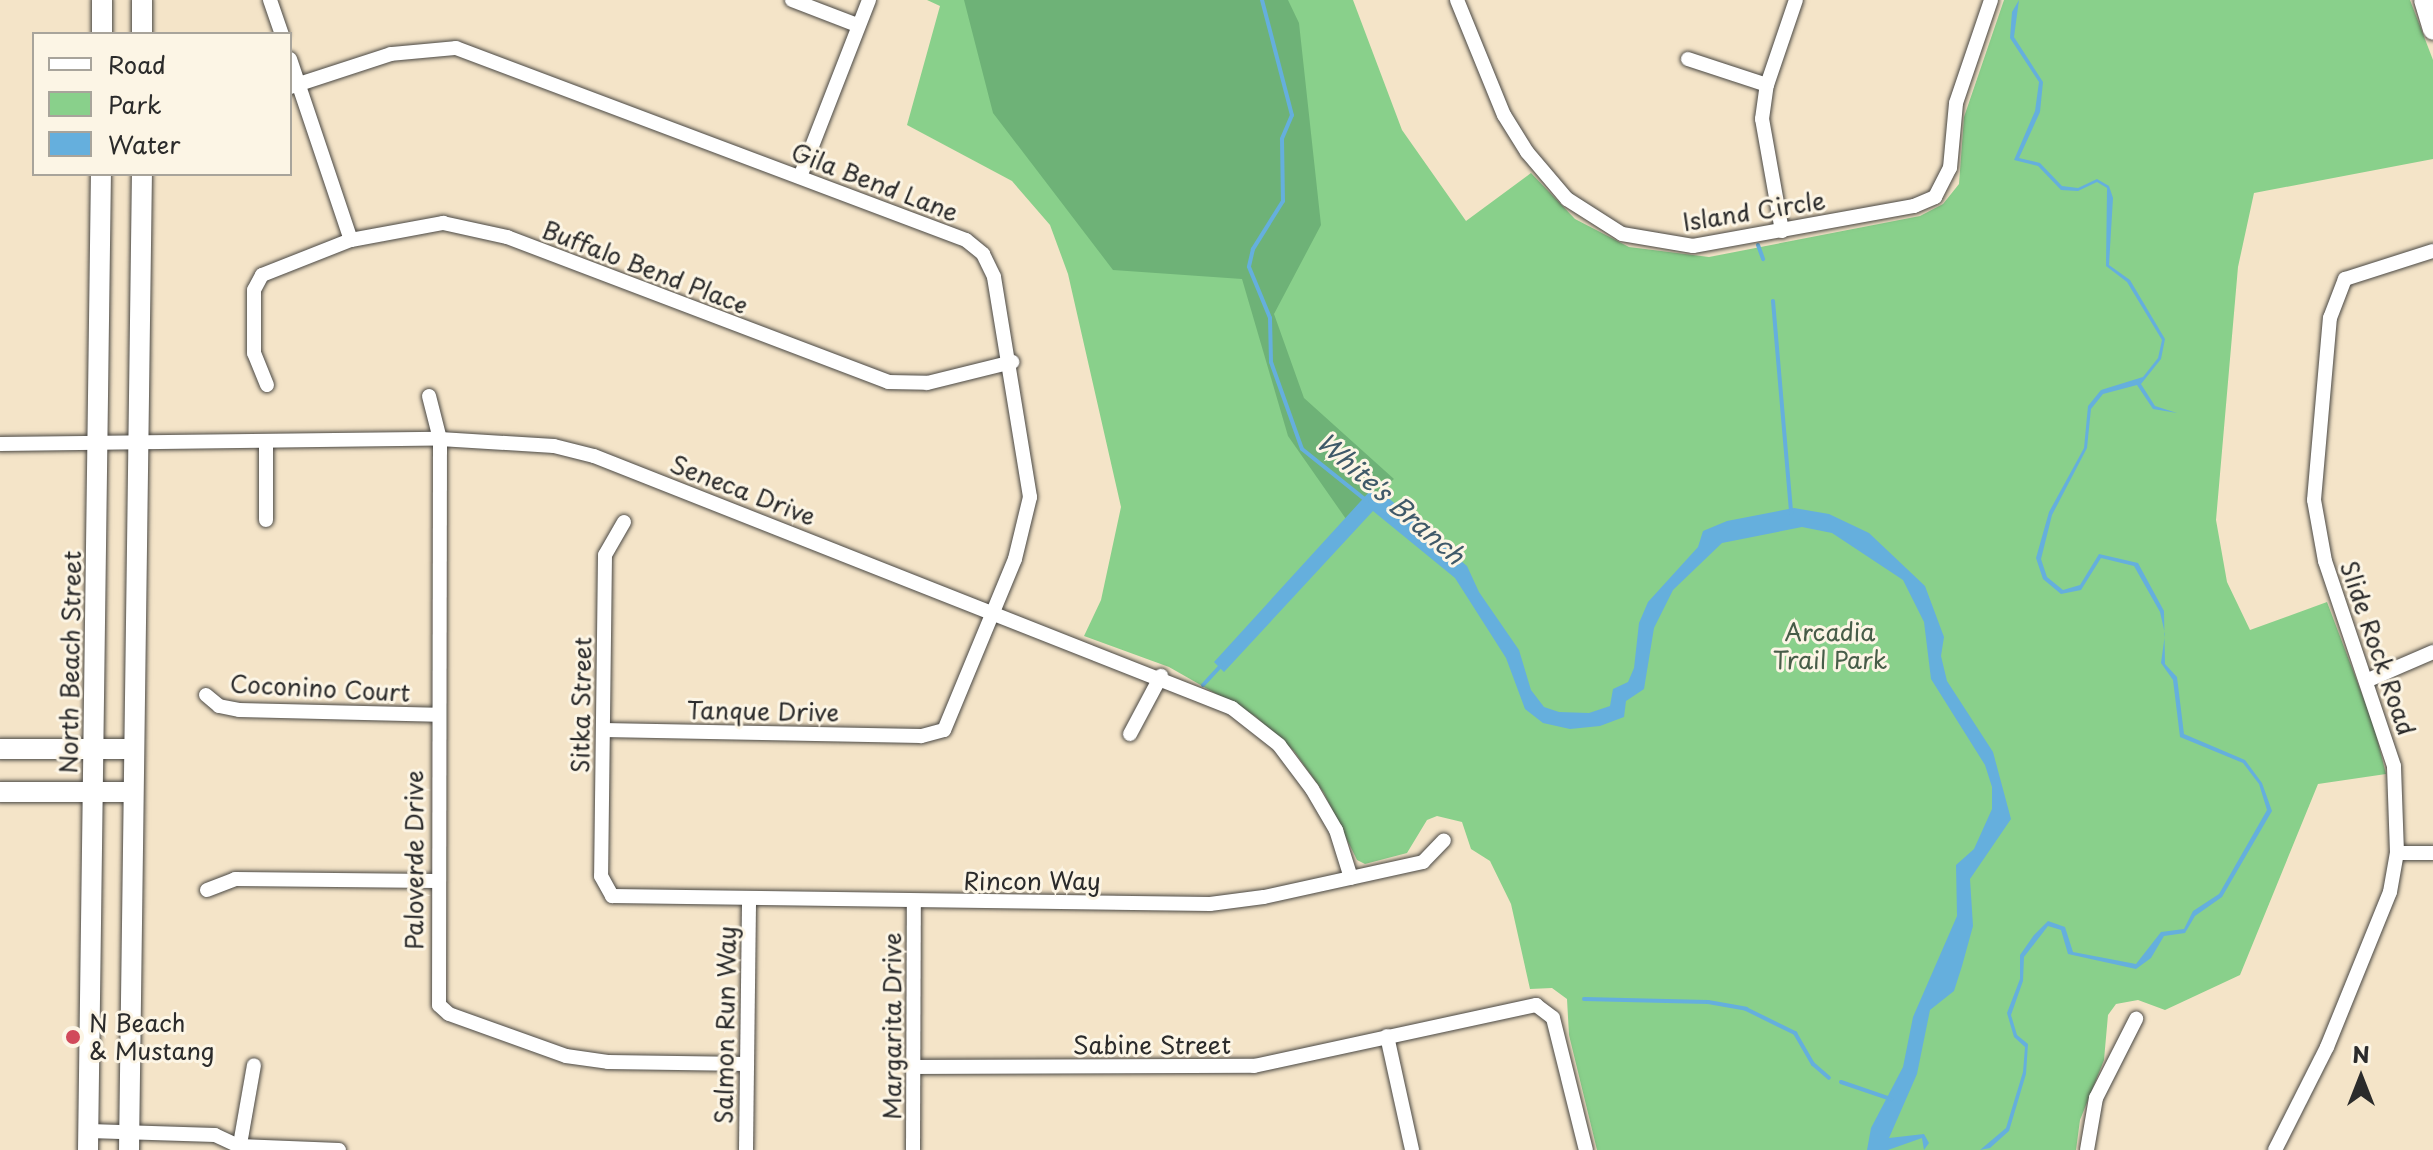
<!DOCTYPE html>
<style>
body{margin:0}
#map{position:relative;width:2433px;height:1150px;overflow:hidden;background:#f4e4c8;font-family:"Playpen Sans",sans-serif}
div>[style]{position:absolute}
.green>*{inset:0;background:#89d08b}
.forest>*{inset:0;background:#6eb277}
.water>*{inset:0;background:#65afdd}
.stream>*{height:4px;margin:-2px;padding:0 2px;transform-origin:2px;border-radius:2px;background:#65afdd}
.roads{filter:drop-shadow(0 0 2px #494743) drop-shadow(0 0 2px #494743)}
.street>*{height:14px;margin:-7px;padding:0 7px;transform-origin:7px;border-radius:7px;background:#fff}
.secondary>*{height:20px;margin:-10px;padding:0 10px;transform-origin:10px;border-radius:10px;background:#fff}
.dots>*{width:22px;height:22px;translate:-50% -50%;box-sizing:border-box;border:4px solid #fcf5e5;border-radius:50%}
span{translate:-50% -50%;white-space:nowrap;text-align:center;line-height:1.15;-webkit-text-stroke:6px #fcf5e5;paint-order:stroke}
.street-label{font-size:24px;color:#2b2b2b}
.park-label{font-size:24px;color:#475d48}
.poi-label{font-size:24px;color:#2b2b2b}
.left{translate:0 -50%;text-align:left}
.water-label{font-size:26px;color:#3f5969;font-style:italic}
.legend{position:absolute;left:32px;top:32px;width:260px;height:144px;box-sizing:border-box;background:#fcf5e5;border:2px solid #a8a49b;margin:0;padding:10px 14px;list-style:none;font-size:24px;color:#2b2b2b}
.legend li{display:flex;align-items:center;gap:16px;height:40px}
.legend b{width:40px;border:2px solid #a8a49b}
.north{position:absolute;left:2321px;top:1038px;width:80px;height:80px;-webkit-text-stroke:6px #fcf5e5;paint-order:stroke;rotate:0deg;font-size:22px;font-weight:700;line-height:32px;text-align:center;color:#2b2b2b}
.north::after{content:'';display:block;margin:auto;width:28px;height:36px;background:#2b2b2b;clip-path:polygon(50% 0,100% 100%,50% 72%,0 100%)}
</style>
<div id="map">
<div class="green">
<div style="clip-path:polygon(927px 0,1353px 0,1402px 130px,1466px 221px,1531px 173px,1575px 219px,1629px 247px,1709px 257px,1920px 216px,1943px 204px,1959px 184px,1964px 117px,2004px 0,2410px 0,2433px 60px,2433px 159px,2254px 193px,2238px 267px,2216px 520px,2227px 582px,2250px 630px,2327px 602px,2374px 726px,2386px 774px,2318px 784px,2240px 975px,2165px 1010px,2138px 1000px,2116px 1004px,2108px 1015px,2104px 1060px,2080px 1120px,2076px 1150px,1597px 1150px,1569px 1035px,1567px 999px,1552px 988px,1530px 989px,1511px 904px,1490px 861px,1471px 849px,1462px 822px,1437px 816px,1427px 820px,1407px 853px,1365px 864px,1357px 860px,1324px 793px,1294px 751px,1255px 716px,1169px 667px,1084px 636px,1101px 600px,1121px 507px,1068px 274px,1050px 225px,1012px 181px,907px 125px,940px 6px)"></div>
</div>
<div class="forest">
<div style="clip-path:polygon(964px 0,1288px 0,1299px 23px,1321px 225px,1274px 314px,1304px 398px,1394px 479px,1346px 519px,1288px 436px,1242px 279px,1113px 270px,993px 113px)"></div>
</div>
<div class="water">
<div style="clip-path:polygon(2019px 0,2014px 37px,2043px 82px,2040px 112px,2019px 158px,2040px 163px,2062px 186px,2078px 188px,2097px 179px,2109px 186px,2113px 198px,2109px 265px,2130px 280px,2165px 339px,2161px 359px,2141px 384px,2155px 406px,2177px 413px,2153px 409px,2137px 385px,2103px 394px,2091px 409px,2087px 448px,2052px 515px,2041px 559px,2047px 577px,2063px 590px,2080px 585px,2099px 554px,2138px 563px,2164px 611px,2165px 664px,2177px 677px,2184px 734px,2245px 760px,2262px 783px,2272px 811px,2222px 897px,2195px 916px,2185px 933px,2164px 936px,2151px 958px,2136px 969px,2068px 954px,2061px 930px,2048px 926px,2024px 957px,2023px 981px,2011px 1015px,2017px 1035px,2028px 1044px,2026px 1074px,2009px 1131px,1990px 1148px,1980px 1150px,2006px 1128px,2023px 1072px,2025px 1047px,2014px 1037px,2007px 1013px,2020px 979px,2020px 955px,2034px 935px,2048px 921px,2065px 927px,2073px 952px,2136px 964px,2161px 932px,2184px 929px,2193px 911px,2219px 894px,2267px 810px,2259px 784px,2243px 763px,2180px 737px,2173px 680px,2161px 663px,2165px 634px,2160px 612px,2134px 566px,2101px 558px,2081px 590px,2061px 594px,2043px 579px,2036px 558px,2049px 512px,2084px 448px,2088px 406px,2101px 390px,2143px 377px,2158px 358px,2162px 340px,2127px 282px,2106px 266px,2107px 188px,2097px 182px,2078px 191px,2061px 190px,2038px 166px,2014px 160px,2035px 111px,2039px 82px,2010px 38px,2012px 12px)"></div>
<div style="clip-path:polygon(1370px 491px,1385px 495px,1467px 566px,1479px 592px,1519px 650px,1531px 690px,1544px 707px,1559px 712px,1589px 713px,1610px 706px,1613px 689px,1628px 682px,1634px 668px,1639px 623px,1648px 602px,1698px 547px,1703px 531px,1727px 521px,1794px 508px,1829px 514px,1869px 533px,1925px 586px,1944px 637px,1941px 656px,1947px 681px,1993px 752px,2011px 819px,1970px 879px,1973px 926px,1962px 966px,1954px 991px,1930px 1010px,1917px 1074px,1889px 1138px,1924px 1134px,1929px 1143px,1924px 1150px,1922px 1138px,1888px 1150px,1867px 1150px,1871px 1128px,1903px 1067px,1913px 1017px,1957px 916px,1956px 865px,1974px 849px,1992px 809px,1992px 787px,1985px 765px,1931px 679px,1924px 622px,1903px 580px,1832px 533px,1802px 527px,1722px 543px,1673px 590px,1654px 628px,1644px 689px,1626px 701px,1624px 717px,1600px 726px,1570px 729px,1543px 723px,1525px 709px,1506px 658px,1455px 578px,1373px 511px,1224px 672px,1214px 662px)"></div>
</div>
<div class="stream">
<div style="left:1262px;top:0;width:119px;rotate:75.4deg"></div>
<div style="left:1292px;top:115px;width:26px;rotate:113deg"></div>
<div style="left:1282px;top:139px;width:62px;rotate:89.1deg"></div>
<div style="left:1283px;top:201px;width:57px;rotate:122deg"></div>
<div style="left:1253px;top:249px;width:18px;rotate:103deg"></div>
<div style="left:1249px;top:267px;width:55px;rotate:67.6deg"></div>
<div style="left:1270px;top:318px;width:44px;rotate:88.7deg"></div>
<div style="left:1271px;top:362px;width:92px;rotate:70.4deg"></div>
<div style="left:1302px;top:449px;width:83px;rotate:38.7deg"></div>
<div style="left:1758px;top:245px;width:15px;rotate:70deg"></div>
<div style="left:1773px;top:301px;width:213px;rotate:85.1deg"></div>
<div style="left:1203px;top:685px;width:26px;rotate:-47deg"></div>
<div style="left:1584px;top:999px;width:124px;rotate:1.4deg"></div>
<div style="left:1708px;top:1002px;width:39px;rotate:10deg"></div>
<div style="left:1746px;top:1009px;width:55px;rotate:26.1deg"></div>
<div style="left:1795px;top:1033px;width:36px;rotate:60deg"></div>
<div style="left:1813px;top:1064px;width:21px;rotate:41deg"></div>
<div style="left:1841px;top:1082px;width:53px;rotate:18.8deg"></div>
</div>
<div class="roads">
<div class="street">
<div style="left:270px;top:0;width:36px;rotate:71deg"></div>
<div style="left:792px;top:0;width:70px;rotate:21deg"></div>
<div style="left:1457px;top:0;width:124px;rotate:67.8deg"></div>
<div style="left:1504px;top:115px;width:44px;rotate:58.1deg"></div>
<div style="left:1527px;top:152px;width:62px;rotate:49.6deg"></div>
<div style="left:1567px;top:199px;width:65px;rotate:32.5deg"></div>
<div style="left:1622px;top:234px;width:72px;rotate:9.6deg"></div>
<div style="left:1693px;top:246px;width:225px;rotate:-10.3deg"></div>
<div style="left:1914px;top:206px;width:23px;rotate:-23deg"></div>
<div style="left:1935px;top:197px;width:33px;rotate:-63deg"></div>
<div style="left:1950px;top:168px;width:65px;rotate:-84.7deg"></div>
<div style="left:1956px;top:103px;width:109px;rotate:-71.2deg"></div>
<div style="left:290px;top:59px;width:191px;rotate:71.4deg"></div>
<div style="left:1688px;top:59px;width:83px;rotate:18.2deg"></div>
<div style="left:290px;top:87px;width:106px;rotate:-18.1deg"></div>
<div style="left:391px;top:54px;width:65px;rotate:-5.3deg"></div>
<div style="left:456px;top:48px;width:545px;rotate:20.63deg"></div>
<div style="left:966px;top:240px;width:22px;rotate:39deg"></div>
<div style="left:983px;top:254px;width:25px;rotate:64deg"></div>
<div style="left:994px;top:277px;width:223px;rotate:80.7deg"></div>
<div style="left:1030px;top:497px;width:64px;rotate:103.6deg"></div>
<div style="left:1015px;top:559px;width:185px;rotate:112.5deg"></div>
<div style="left:944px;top:730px;width:24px;rotate:165deg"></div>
<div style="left:921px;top:736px;width:318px;rotate:-178.9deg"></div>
<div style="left:800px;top:177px;width:190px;rotate:-68.7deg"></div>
<div style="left:1782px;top:231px;width:114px;rotate:-100.1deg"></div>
<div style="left:1762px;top:119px;width:34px;rotate:-82deg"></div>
<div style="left:1767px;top:85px;width:90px;rotate:-71.2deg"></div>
<div style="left:267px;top:385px;width:35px;rotate:-112deg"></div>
<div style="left:254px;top:353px;width:63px;rotate:-90deg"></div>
<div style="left:254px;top:290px;width:17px;rotate:-62deg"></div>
<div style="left:262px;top:275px;width:96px;rotate:-21.5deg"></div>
<div style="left:351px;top:240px;width:94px;rotate:-10.5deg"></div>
<div style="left:443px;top:223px;width:66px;rotate:12.3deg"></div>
<div style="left:507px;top:237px;width:408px;rotate:20.8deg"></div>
<div style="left:888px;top:382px;width:39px;rotate:1deg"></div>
<div style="left:927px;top:383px;width:88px;rotate:-13.9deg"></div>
<div style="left:429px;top:396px;width:44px;rotate:75.7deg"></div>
<div style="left:440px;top:439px;width:566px;rotate:90.1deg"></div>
<div style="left:439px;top:1005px;width:13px;rotate:42deg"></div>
<div style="left:449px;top:1014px;width:124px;rotate:19.7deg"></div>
<div style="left:566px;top:1056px;width:42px;rotate:8.1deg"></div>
<div style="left:608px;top:1062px;width:139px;rotate:0.8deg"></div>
<div style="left:266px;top:443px;width:77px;rotate:90deg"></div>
<div style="left:0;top:444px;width:440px;rotate:-0.7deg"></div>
<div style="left:440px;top:439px;width:114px;rotate:3.5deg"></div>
<div style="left:554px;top:446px;width:41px;rotate:14deg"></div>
<div style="left:594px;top:456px;width:686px;rotate:21.55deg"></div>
<div style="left:1232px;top:708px;width:60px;rotate:38.2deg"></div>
<div style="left:1279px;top:745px;width:55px;rotate:53.1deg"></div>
<div style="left:1312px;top:789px;width:48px;rotate:59.7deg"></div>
<div style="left:1336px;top:830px;width:50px;rotate:72.6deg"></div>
<div style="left:624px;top:522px;width:38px;rotate:120deg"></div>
<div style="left:605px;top:555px;width:321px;rotate:90.7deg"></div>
<div style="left:601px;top:876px;width:23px;rotate:61deg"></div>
<div style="left:612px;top:896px;width:598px;rotate:0.77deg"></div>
<div style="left:1210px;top:904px;width:54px;rotate:-7.4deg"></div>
<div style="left:1264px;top:897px;width:163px;rotate:-12.4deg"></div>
<div style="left:1423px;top:862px;width:30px;rotate:-46deg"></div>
<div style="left:2366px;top:681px;width:73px;rotate:-23.4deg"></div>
<div style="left:206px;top:695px;width:17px;rotate:40deg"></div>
<div style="left:219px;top:706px;width:20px;rotate:11deg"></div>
<div style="left:239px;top:710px;width:198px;rotate:1.4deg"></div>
<div style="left:1130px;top:734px;width:66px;rotate:-61.9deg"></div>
<div style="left:2397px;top:853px;width:36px"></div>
<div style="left:207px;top:890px;width:30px;rotate:-21deg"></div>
<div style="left:235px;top:879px;width:201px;rotate:0.6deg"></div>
<div style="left:1387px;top:1036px;width:117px;rotate:77.6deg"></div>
<div style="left:914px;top:1067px;width:340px;rotate:-0.2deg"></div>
<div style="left:1254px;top:1066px;width:289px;rotate:-12.2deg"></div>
<div style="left:1536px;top:1005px;width:21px;rotate:37deg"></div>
<div style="left:1553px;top:1018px;width:136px;rotate:76deg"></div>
<div style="left:89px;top:1131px;width:126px;rotate:1.8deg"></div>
<div style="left:215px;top:1135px;width:26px;rotate:25deg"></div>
<div style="left:239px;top:1146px;width:100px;rotate:2.3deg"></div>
<div style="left:239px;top:1150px;width:86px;rotate:-80deg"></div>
<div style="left:746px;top:1150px;width:250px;rotate:-89.3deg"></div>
<div style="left:913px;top:1150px;width:248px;rotate:-89.8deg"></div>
<div style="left:2087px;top:1150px;width:53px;rotate:-80.2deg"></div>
<div style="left:2096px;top:1098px;width:89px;rotate:-63.1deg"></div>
<div style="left:2275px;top:1150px;width:115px;rotate:-63.2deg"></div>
<div style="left:2327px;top:1047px;width:167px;rotate:-67.9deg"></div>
<div style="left:2390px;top:892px;width:40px;rotate:-80deg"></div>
<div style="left:2397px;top:853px;width:87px;rotate:-92deg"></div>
<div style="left:2394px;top:766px;width:216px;rotate:-108.6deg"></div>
<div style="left:2325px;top:561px;width:62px;rotate:-100.2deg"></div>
<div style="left:2314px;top:500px;width:183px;rotate:-85deg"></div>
<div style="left:2330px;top:318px;width:42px;rotate:-69deg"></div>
<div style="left:2345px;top:279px;width:92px;rotate:-17.7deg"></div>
</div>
<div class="secondary">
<div style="left:102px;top:0;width:34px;rotate:90deg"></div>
<div style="left:142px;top:0;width:34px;rotate:90deg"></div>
<div style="left:2424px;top:0;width:31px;rotate:73deg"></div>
<div style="left:0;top:749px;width:132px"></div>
<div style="left:0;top:792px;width:131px"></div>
<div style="left:88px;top:1150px;width:976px;rotate:-89.24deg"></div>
<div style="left:129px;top:1150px;width:976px;rotate:-89.24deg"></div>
</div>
</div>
<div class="dots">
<div style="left:73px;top:1037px;background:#d1495b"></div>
</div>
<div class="street-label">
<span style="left:875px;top:182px;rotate:21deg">Gila Bend Lane</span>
<span style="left:1754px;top:211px;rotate:-9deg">Island Circle</span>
<span style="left:645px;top:267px;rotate:21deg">Buffalo Bend Place</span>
<span style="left:743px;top:490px;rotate:21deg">Seneca Drive</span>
<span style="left:2378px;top:648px;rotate:71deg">Slide Rock Road</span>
<span style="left:70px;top:662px;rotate:-89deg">North Beach Street</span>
<span style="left:320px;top:688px;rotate:3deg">Coconino Court</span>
<span style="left:581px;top:705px;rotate:-89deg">Sitka Street</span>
<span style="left:763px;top:711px;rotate:1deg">Tanque Drive</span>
<span style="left:414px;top:860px;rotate:-90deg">Paloverde Drive</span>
<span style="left:1032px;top:881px">Rincon Way</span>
<span style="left:725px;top:1025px;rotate:-89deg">Salmon Run Way</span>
<span style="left:892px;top:1026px;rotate:-90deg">Margarita Drive</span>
<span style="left:1152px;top:1045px">Sabine Street</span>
</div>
<div class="park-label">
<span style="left:1830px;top:646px">Arcadia<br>Trail Park</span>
</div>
<div class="poi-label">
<span class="left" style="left:89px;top:1037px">N Beach<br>&amp; Mustang</span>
</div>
<div class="water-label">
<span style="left:1391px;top:498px;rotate:41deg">White's Branch</span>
</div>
<ul class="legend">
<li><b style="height:10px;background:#fff"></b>Road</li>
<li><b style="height:22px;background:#89d08b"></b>Park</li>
<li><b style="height:22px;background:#65afdd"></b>Water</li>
</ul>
<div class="north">N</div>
</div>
